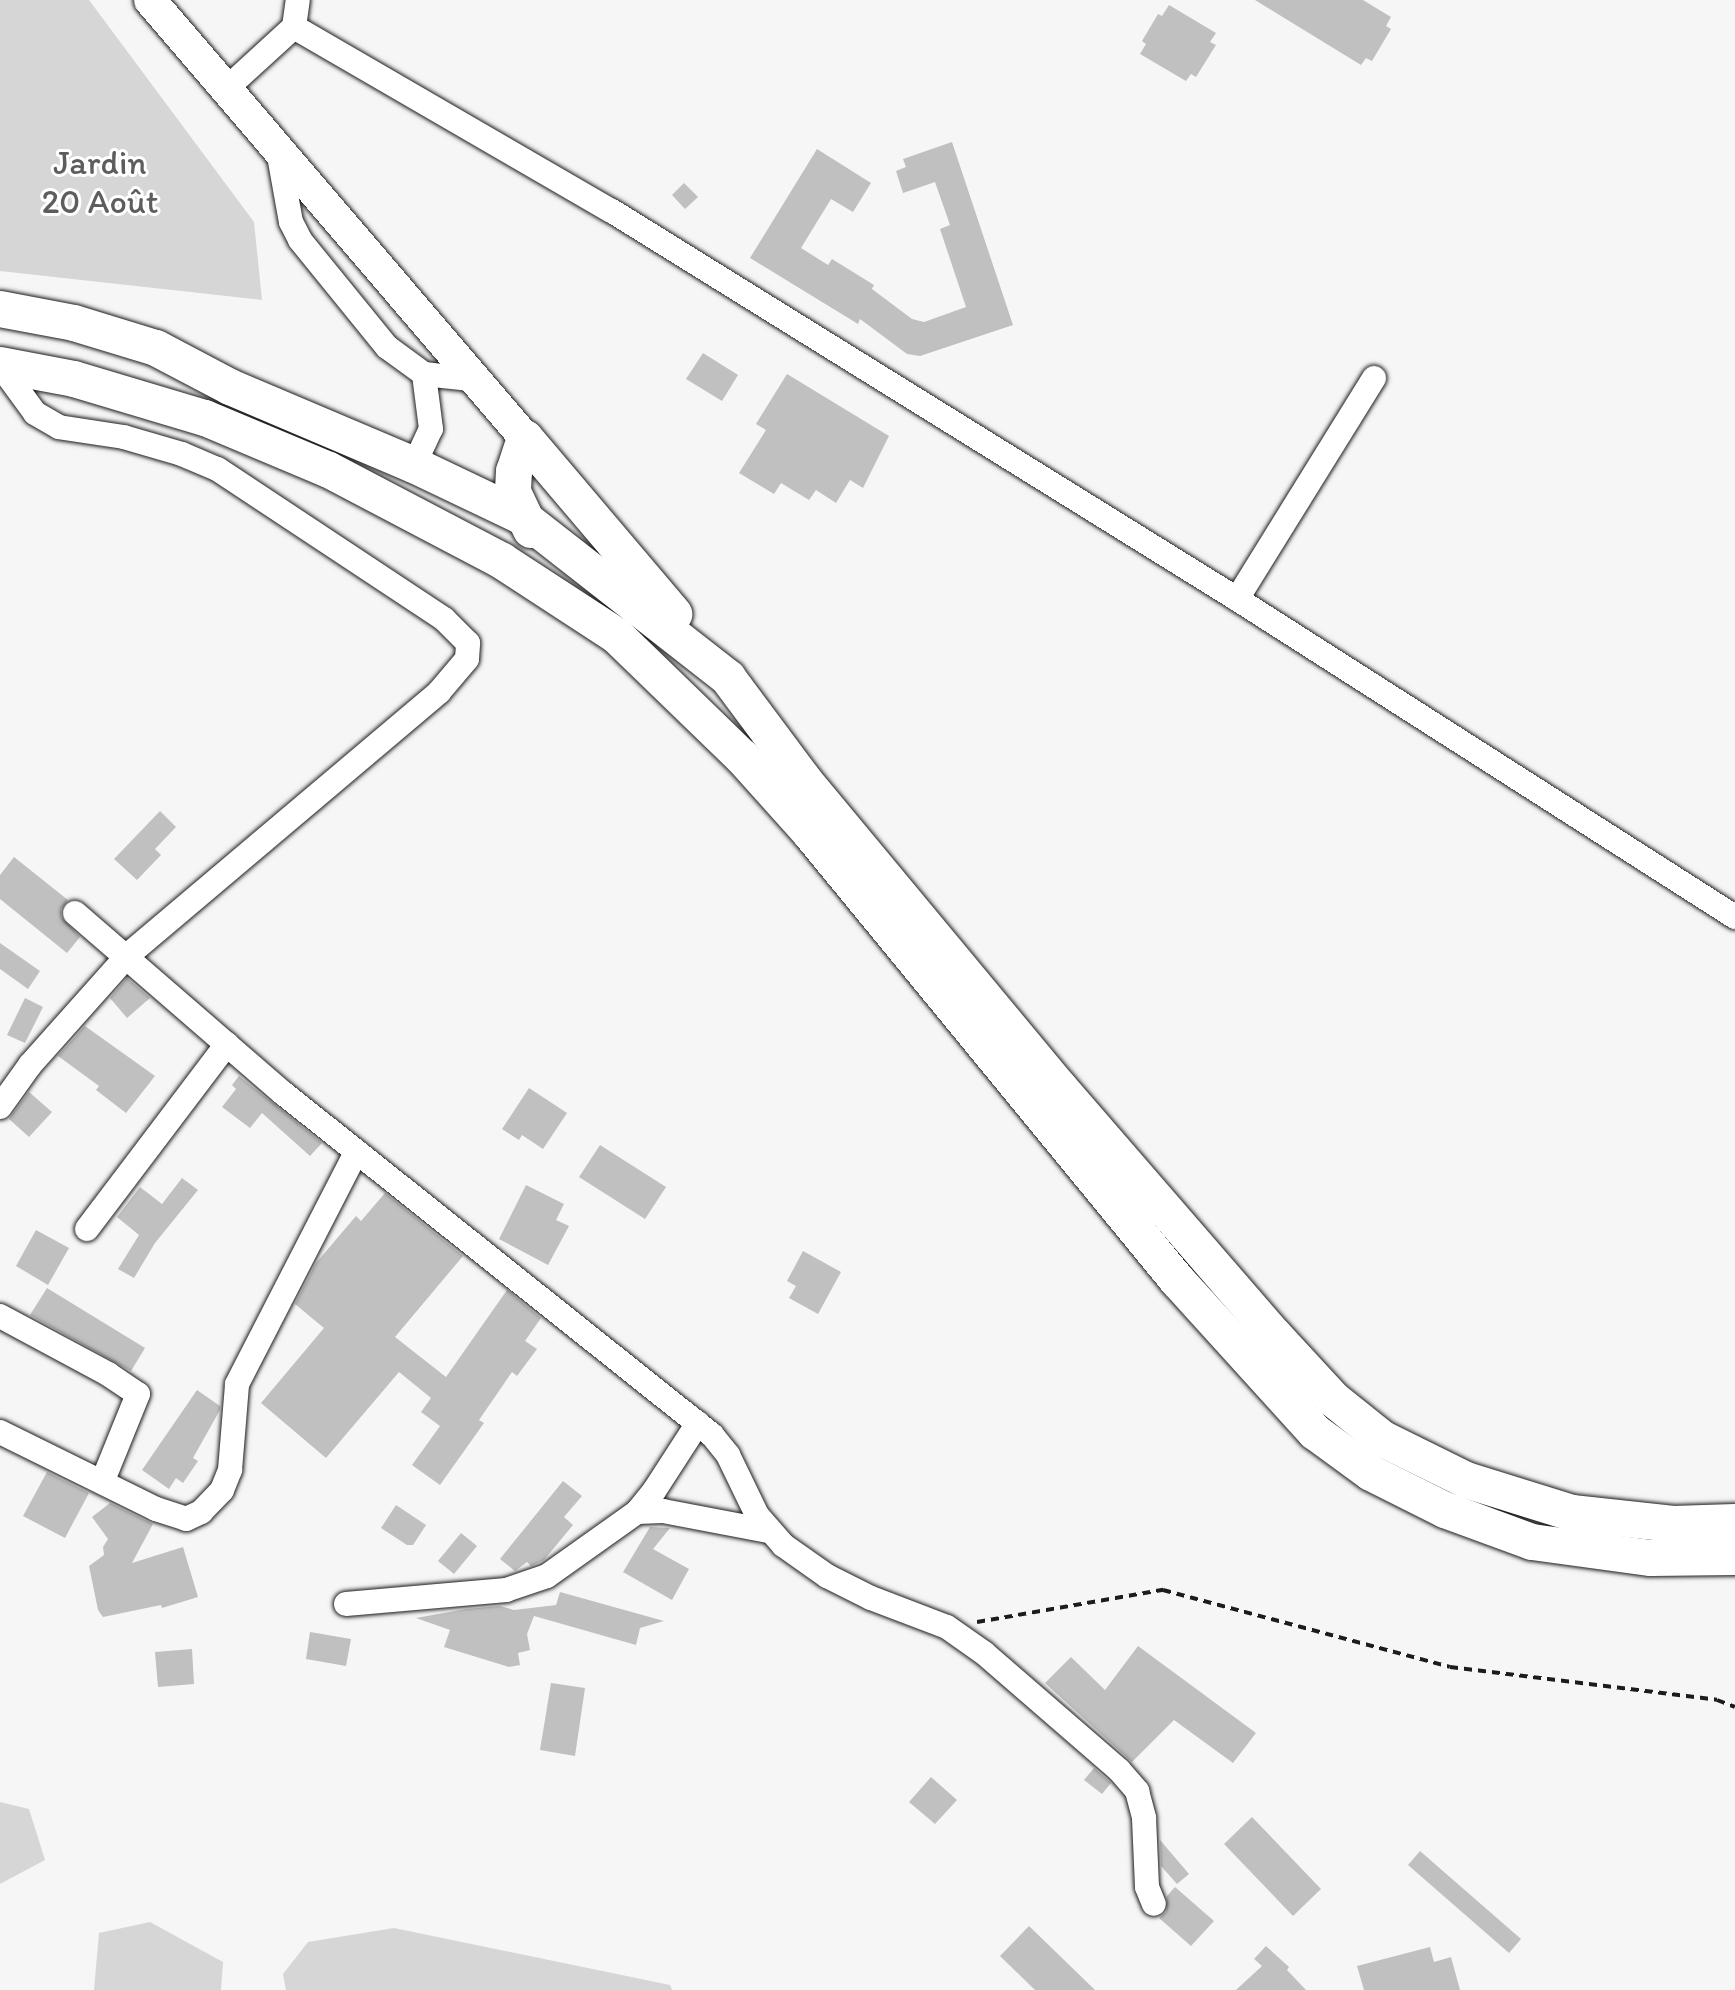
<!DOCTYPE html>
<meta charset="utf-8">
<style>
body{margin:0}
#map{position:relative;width:1735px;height:1990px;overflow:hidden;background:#f6f6f6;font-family:Itim,sans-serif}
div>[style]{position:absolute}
.green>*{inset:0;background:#d6d6d6}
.building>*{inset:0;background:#c0c0c0}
.path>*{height:4px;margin-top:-2px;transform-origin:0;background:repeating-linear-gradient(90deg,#1c1c1c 0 8px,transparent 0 14px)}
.roads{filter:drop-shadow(0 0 2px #1c1c1c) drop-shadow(0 0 2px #1c1c1c)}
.minor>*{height:24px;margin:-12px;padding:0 12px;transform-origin:12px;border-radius:12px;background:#fff}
.major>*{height:32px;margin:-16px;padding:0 16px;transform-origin:16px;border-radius:16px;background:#fff}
.highway>*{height:36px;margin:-18px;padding:0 18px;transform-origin:18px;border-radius:18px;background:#fff}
span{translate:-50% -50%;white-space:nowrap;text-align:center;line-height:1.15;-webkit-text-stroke:6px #fff;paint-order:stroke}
.park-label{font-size:34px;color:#5d5d5d}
</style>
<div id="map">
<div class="green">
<div style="clip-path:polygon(0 0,89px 0,254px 222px,262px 300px,0 271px)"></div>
<div style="clip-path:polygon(0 1802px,29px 1809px,45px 1860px,0 1884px)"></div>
<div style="clip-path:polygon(150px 1922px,223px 1962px,221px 1990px,94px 1990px,99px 1933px)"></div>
<div style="clip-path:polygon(394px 1928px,670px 1985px,672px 1990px,286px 1990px,283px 1974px,308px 1942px)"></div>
</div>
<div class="building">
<div style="clip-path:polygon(1255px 0,1363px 0,1391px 17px,1386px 26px,1391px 29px,1372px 61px,1366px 58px,1361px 65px)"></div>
<div style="clip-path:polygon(1169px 5px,1216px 33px,1210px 42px,1216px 45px,1196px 77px,1191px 74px,1186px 81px,1140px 54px,1146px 44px,1142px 41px,1158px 14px,1162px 16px)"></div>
<div style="clip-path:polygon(952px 142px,1013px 325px,920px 356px,907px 354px,860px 319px,858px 324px,750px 258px,817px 149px,871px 183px,853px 212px,831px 199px,801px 248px,828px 265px,832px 259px,874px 285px,872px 289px,912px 319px,924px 322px,966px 307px,940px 229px,950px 225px,935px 182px,903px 193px,896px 171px,906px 167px,903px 159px)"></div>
<div style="clip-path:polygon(684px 183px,698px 197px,685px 209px,672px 195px)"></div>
<div style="clip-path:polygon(703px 353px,738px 375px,722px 401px,686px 379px)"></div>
<div style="clip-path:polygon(787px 374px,889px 436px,863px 488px,850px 480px,836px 503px,816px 490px,809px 500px,781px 483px,774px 494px,739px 473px,766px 430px,756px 424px)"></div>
<div style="clip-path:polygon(160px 811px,176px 827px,155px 849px,161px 855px,137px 880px,114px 859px)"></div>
<div style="clip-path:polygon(14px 857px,68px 900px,61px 909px,61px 917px,80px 937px,67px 953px,0 899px,0 875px)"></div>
<div style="clip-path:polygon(0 943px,40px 971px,28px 989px,0 969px)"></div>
<div style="clip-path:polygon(127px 978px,150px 998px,127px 1018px,110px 998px)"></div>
<div style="clip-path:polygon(25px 998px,43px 1007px,25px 1043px,7px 1035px)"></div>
<div style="clip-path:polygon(85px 1026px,155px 1076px,126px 1113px,96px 1090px,99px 1086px,58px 1056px)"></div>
<div style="clip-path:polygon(239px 1076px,322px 1143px,310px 1156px,262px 1113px,250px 1128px,222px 1107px,236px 1089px,232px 1085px)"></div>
<div style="clip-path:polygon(529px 1088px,567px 1113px,543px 1149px,522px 1135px,519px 1140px,502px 1129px)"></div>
<div style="clip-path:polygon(29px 1092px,52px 1112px,29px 1137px,9px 1119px)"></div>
<div style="clip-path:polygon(600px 1145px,666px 1187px,645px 1219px,579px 1177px)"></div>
<div style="clip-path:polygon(182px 1178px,198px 1190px,155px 1243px,134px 1278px,118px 1269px,139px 1235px,117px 1217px,140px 1187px,162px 1204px)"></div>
<div style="clip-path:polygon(526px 1185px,564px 1204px,556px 1220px,569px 1226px,548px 1265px,499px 1239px)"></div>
<div style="clip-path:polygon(385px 1193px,463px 1256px,395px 1337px,446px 1377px,507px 1290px,541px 1318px,525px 1341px,537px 1349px,517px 1376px,512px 1372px,479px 1420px,484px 1423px,440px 1485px,412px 1465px,440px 1426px,421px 1412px,431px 1398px,399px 1372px,326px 1458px,261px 1403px,324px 1328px,295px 1304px,316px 1263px,356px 1216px,361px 1221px)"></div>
<div style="clip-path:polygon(36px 1230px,69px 1248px,48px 1285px,16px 1266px)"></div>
<div style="clip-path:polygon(803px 1251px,841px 1272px,818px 1314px,789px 1298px,796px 1286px,787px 1281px)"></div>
<div style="clip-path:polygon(47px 1288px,145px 1348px,131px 1371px,30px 1315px)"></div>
<div style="clip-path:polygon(197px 1390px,220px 1406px,220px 1410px,193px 1458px,198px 1461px,183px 1483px,176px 1478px,169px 1489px,142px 1470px)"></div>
<div style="clip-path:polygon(47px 1472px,89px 1493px,65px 1538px,23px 1516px)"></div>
<div style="clip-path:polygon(563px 1481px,582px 1496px,564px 1517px,573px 1525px,544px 1560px,531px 1566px,527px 1562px,515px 1571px,500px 1559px)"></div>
<div style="clip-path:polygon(110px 1503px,153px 1524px,132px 1563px,183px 1547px,198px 1597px,162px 1608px,161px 1605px,103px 1617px,98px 1610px,89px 1566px,104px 1555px,103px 1547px,108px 1539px,92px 1517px)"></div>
<div style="clip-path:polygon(396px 1505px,426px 1525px,413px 1545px,407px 1545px,381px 1528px)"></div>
<div style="clip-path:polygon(650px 1527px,670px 1528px,653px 1549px,689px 1569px,672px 1600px,623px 1572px)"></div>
<div style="clip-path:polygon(461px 1533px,477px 1546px,454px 1574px,438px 1561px)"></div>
<div style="clip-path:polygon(560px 1592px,664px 1621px,640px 1628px,636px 1645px,534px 1616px,527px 1634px,530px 1650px,518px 1653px,520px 1665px,509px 1667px,444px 1647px,450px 1630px,416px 1618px,466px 1609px,500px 1606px,514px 1610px,556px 1605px)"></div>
<div style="clip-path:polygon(310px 1632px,351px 1639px,346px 1666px,306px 1659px)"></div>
<div style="clip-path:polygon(1138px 1646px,1256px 1733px,1233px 1763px,1174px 1720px,1132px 1762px,1045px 1683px,1071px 1657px,1105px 1690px)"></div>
<div style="clip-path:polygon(192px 1649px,194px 1684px,158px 1687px,155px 1652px)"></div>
<div style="clip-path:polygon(551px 1683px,585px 1688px,575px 1756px,540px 1750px)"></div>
<div style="clip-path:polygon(1094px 1768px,1111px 1783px,1102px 1794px,1084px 1780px)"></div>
<div style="clip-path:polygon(931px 1777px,957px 1800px,935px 1824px,909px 1802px)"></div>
<div style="clip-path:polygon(1252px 1817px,1321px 1889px,1293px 1916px,1224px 1844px)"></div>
<div style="clip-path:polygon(1160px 1840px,1189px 1874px,1177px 1884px,1161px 1866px)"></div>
<div style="clip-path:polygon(1420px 1851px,1521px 1939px,1509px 1953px,1408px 1865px)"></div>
<div style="clip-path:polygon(1175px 1887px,1214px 1921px,1191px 1946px,1159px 1918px,1166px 1912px,1167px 1896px)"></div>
<div style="clip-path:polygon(1029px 1926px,1095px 1990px,1035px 1990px,1000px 1956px)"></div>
<div style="clip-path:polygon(1266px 1946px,1289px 1967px,1287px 1970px,1306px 1990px,1236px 1990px,1262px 1966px,1254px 1959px)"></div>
<div style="clip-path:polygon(1430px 1947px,1434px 1962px,1451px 1957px,1460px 1990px,1364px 1990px,1357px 1966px)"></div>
</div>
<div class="path">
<div style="left:977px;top:1622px;width:189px;rotate:-9.8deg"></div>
<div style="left:1163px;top:1590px;width:297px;rotate:15deg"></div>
<div style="left:1450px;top:1667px;width:269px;rotate:7deg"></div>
<div style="left:1717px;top:1700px;width:19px;rotate:21deg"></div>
</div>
<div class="roads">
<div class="minor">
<div style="left:294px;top:27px;width:367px;rotate:30.1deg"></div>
<div style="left:612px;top:211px;width:736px;rotate:31.83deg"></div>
<div style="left:1237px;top:599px;width:591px;rotate:32.56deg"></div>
<div style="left:226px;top:89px;width:92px;rotate:-42.4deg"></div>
<div style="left:294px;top:27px;width:27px;rotate:-82deg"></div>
<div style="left:278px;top:150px;width:73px;rotate:79.8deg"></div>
<div style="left:291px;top:222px;width:20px;rotate:63deg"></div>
<div style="left:300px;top:240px;width:138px;rotate:50.9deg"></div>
<div style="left:387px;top:347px;width:46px;rotate:36.1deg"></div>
<div style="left:424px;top:374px;width:54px;rotate:6.3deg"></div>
<div style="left:414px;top:465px;width:40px;rotate:-65deg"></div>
<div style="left:431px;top:429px;width:55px;rotate:-97.3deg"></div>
<div style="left:1237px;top:599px;width:260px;rotate:-58.2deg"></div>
<div style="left:75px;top:913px;width:275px;rotate:40.9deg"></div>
<div style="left:283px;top:1093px;width:549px;rotate:38.56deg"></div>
<div style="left:712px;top:1435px;width:26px;rotate:51deg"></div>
<div style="left:728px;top:1455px;width:67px;rotate:64.2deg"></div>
<div style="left:757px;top:1515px;width:40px;rotate:49deg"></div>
<div style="left:783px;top:1545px;width:54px;rotate:35.2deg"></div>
<div style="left:827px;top:1576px;width:49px;rotate:26.6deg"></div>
<div style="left:871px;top:1598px;width:81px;rotate:20.9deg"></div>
<div style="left:947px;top:1627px;width:45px;rotate:35.1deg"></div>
<div style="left:984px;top:1653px;width:179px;rotate:40.9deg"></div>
<div style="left:1119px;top:1770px;width:28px;rotate:49deg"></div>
<div style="left:1137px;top:1791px;width:28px;rotate:75deg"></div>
<div style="left:1144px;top:1818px;width:69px;rotate:87.5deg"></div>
<div style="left:1147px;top:1887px;width:18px;rotate:68deg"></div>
<div style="left:0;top:1107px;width:52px;rotate:-54.5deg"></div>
<div style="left:30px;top:1065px;width:147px;rotate:-48.3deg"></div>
<div style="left:128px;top:955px;width:407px;rotate:-40.2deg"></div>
<div style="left:439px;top:692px;width:43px;rotate:-49.7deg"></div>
<div style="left:467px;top:659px;width:16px;rotate:-86deg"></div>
<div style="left:468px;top:643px;width:34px;rotate:-135deg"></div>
<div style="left:444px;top:619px;width:272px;rotate:-146.5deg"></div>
<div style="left:217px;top:469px;width:38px;rotate:-157deg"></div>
<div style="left:182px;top:454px;width:60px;rotate:-163.7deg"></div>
<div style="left:124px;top:437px;width:66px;rotate:-171.3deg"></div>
<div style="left:59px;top:427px;width:28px;rotate:-150deg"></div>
<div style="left:35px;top:413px;width:59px;rotate:-126.1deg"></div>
<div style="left:87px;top:1229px;width:232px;rotate:-52.9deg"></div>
<div style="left:0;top:1316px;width:123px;rotate:28.2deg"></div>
<div style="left:108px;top:1374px;width:36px;rotate:34deg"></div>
<div style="left:138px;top:1394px;width:93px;rotate:112.1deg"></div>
<div style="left:0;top:1432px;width:174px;rotate:26.3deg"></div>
<div style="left:156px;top:1509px;width:32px;rotate:18deg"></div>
<div style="left:186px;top:1519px;width:17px;rotate:-25deg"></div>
<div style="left:201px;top:1512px;width:30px;rotate:-46deg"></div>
<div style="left:222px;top:1490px;width:22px;rotate:-68deg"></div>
<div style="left:230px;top:1470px;width:86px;rotate:-85.3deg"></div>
<div style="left:237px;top:1384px;width:261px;rotate:-62.8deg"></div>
<div style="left:637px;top:1512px;width:26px;rotate:-2deg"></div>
<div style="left:663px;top:1511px;width:107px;rotate:10.8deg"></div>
<div style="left:346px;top:1604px;width:161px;rotate:-5deg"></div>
<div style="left:506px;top:1590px;width:43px;rotate:-18.9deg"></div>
<div style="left:547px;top:1576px;width:110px;rotate:-35.4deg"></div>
<div style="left:637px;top:1512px;width:27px;rotate:-51deg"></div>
<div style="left:654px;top:1491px;width:81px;rotate:-57.1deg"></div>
</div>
<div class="major">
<div style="left:150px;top:0;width:577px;rotate:49.43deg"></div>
</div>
<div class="highway">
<div style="left:0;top:309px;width:75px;rotate:10.7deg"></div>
<div style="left:74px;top:323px;width:86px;rotate:17deg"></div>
<div style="left:156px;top:348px;width:84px;rotate:27.8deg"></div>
<div style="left:230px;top:387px;width:200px;rotate:23deg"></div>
<div style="left:414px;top:465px;width:119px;rotate:25.5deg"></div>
<div style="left:521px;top:516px;width:263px;rotate:38deg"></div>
<div style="left:728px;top:678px;width:127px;rotate:53.3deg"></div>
<div style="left:804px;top:780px;width:399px;rotate:50.3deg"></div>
<div style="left:1059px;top:1087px;width:328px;rotate:49.1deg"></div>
<div style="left:1274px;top:1335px;width:87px;rotate:47.3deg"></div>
<div style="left:1333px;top:1399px;width:64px;rotate:38.7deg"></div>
<div style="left:1383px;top:1439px;width:93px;rotate:26.3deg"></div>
<div style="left:1466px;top:1480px;width:111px;rotate:17.3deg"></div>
<div style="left:1572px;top:1513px;width:102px;rotate:6.2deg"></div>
<div style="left:1673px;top:1524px;width:62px;rotate:-1.8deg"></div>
<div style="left:0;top:365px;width:75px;rotate:10.7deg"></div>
<div style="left:74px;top:379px;width:137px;rotate:16.6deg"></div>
<div style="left:205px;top:418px;width:134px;rotate:22.8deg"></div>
<div style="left:329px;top:470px;width:195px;rotate:27.7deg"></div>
<div style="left:502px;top:561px;width:137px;rotate:33.1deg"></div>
<div style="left:617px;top:636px;width:174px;rotate:44.1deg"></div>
<div style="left:742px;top:757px;width:103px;rotate:48.1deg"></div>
<div style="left:811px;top:834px;width:577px;rotate:50.63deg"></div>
<div style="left:1177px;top:1280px;width:205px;rotate:47.8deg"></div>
<div style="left:1315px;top:1432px;width:69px;rotate:36.2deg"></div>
<div style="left:1371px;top:1473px;width:83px;rotate:26.6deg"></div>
<div style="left:1445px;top:1510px;width:93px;rotate:20.2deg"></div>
<div style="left:1532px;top:1542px;width:120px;rotate:7.7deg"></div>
<div style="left:1651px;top:1558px;width:84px;rotate:-0.7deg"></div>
<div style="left:525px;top:438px;width:231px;rotate:49.7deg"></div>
<div style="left:525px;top:438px;width:35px;rotate:108deg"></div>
<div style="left:514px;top:471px;width:21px;rotate:93deg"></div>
<div style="left:513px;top:492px;width:42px;rotate:64.7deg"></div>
</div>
</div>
<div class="park-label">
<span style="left:100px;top:182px">Jardin<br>20 Août</span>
</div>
</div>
